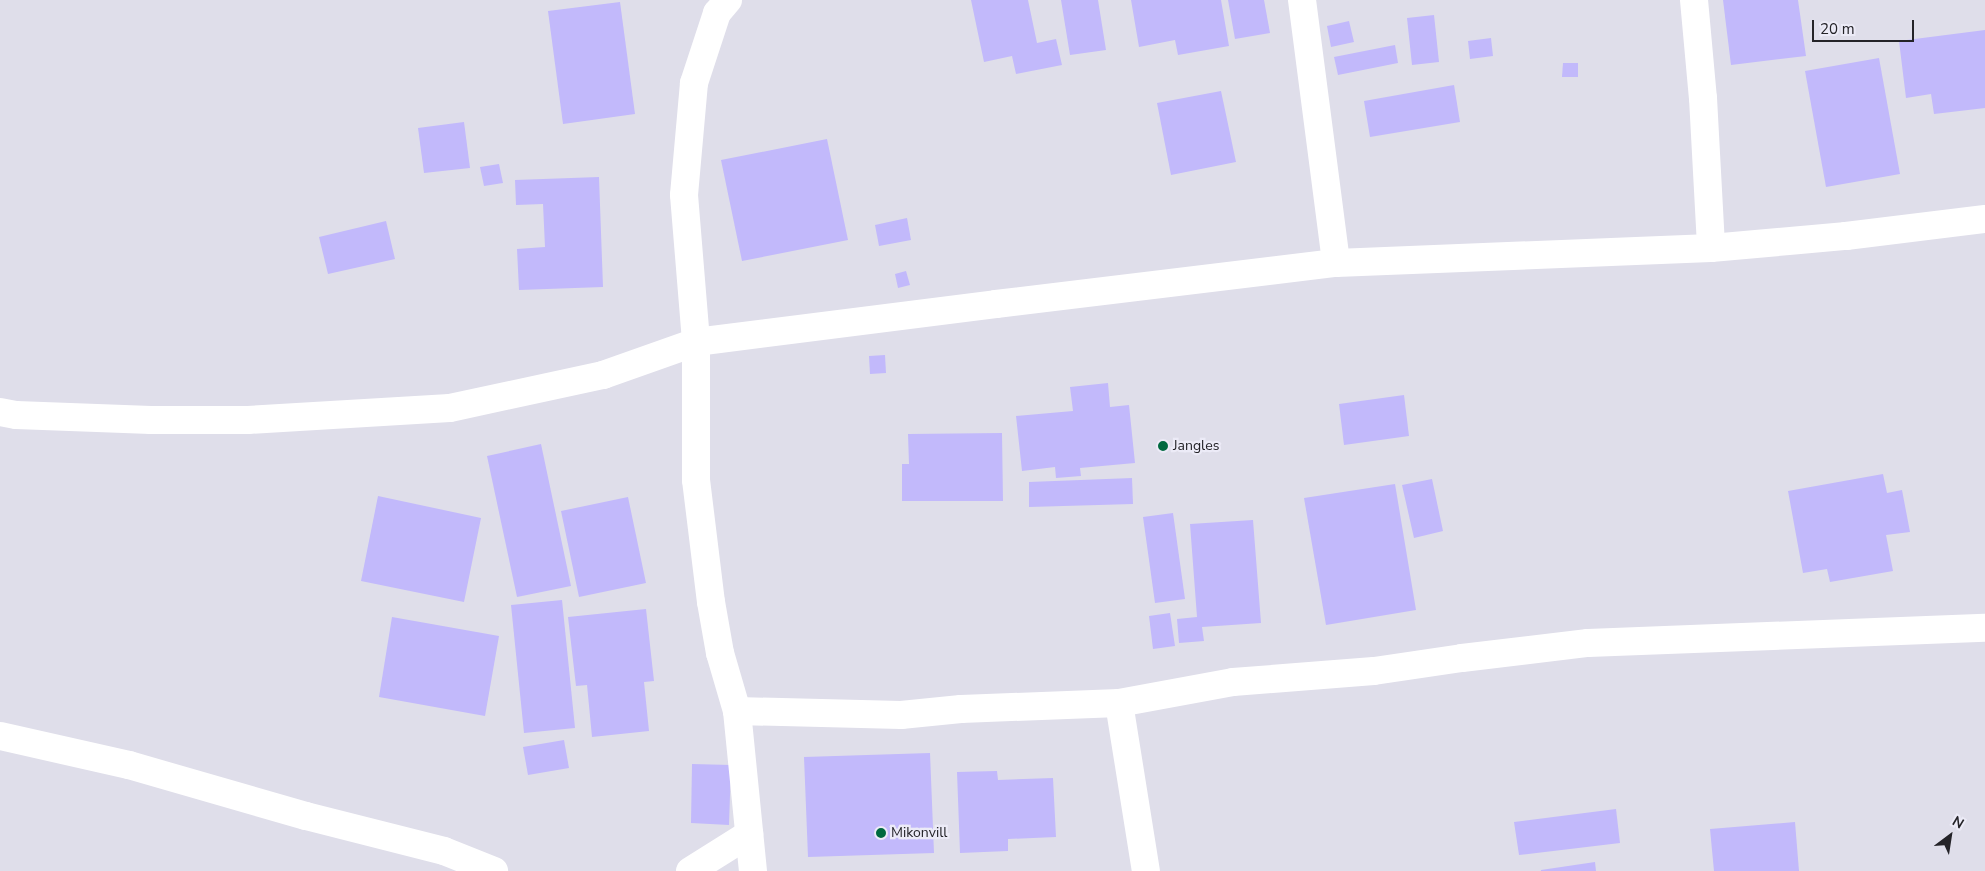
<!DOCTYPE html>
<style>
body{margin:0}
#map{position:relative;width:1985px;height:871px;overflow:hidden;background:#dfdeea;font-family:"Nunito Sans",sans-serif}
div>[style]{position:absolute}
.building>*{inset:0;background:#c2b9fb}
.minor>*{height:28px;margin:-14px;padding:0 14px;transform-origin:14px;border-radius:14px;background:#fff}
.dots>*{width:14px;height:14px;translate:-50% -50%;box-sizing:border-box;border:2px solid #ecebf7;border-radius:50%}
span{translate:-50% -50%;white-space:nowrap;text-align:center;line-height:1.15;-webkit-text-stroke:4.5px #ecebf7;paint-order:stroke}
.poi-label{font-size:14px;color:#242328}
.left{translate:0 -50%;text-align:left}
.north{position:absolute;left:1925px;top:811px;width:50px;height:50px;-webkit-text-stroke:4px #ecebf7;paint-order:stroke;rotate:31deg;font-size:14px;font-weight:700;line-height:20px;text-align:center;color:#242328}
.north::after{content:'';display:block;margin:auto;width:18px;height:22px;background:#242328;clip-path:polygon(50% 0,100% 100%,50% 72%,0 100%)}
.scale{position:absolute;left:1812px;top:20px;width:102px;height:22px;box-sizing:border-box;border:2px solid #242328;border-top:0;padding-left:6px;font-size:15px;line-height:18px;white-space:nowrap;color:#242328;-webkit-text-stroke:4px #ecebf7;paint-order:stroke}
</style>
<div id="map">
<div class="building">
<div style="clip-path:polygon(971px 0,1028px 0,1037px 43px,1056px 39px,1062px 65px,1016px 74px,1012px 56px,984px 62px)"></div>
<div style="clip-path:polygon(1061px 0,1098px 0,1106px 50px,1070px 55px)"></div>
<div style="clip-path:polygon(1131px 0,1221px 0,1229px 46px,1178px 55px,1175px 40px,1139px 47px)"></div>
<div style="clip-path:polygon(1228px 0,1264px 0,1270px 33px,1235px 39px)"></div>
<div style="clip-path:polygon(1723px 0,1798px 0,1806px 56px,1731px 65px)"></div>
<div style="clip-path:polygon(620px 2px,635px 114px,563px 124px,548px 11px)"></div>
<div style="clip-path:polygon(1434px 15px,1439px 62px,1412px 65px,1407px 18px)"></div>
<div style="clip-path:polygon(1349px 21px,1354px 42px,1331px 47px,1327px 26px)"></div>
<div style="clip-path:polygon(1985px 30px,1985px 108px,1934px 114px,1931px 94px,1906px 98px,1899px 41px)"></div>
<div style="clip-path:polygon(1491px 38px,1493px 56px,1470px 59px,1468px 41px)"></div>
<div style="clip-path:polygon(1395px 45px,1398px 63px,1338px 75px,1334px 57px)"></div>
<div style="clip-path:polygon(1879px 58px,1900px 174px,1826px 187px,1805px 71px)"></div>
<div style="clip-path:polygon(1563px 63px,1578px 63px,1578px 77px,1562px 77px)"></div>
<div style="clip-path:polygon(1454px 85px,1460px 122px,1370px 137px,1364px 101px)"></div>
<div style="clip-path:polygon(1221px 91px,1236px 162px,1171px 175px,1157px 103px)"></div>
<div style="clip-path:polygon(464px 122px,470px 168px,424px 173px,418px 128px)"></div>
<div style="clip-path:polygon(827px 139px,848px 240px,742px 261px,721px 160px)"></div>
<div style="clip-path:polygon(499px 164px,503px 183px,484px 186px,480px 167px)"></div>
<div style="clip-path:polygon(599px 177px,603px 287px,519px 290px,517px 249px,545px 247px,543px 204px,516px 205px,515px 180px)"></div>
<div style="clip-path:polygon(907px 218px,911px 240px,879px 246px,875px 225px)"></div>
<div style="clip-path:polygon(386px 221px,395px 259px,328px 274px,319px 237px)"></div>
<div style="clip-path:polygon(906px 271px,910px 285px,898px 288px,895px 274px)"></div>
<div style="clip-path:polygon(885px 355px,886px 373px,870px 374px,869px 356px)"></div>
<div style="clip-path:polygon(1108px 383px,1110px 407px,1129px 405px,1135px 463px,1080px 468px,1081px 476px,1056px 478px,1055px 467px,1022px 471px,1016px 416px,1073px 411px,1070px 387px)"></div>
<div style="clip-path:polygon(1404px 395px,1409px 436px,1344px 445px,1339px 404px)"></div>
<div style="clip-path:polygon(1002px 433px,1003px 501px,902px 501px,902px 464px,909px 464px,908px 434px)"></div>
<div style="clip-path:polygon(541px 444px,571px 586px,517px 597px,487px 456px)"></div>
<div style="clip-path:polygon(1883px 474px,1887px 493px,1902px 490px,1910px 532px,1886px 535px,1893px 571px,1830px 582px,1827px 569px,1803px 573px,1788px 491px)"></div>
<div style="clip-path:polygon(1132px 478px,1133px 504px,1029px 507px,1029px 482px)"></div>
<div style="clip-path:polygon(1432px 479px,1443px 531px,1414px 538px,1402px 485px)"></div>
<div style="clip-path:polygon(1395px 484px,1416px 610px,1326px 625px,1304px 498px)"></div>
<div style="clip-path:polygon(378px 496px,481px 518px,464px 602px,361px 581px)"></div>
<div style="clip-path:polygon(628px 497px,646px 583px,579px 597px,561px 511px)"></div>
<div style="clip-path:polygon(1173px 513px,1185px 599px,1155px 603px,1143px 517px)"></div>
<div style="clip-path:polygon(1253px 520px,1261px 623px,1202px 627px,1204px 641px,1179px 643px,1177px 619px,1197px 617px,1190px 524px)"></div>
<div style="clip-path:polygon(562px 600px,575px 728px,524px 733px,511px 605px)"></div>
<div style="clip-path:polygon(646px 609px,654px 681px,644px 682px,649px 731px,592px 737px,587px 685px,576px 686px,568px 617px)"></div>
<div style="clip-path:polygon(1170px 613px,1175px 646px,1153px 649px,1149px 616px)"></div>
<div style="clip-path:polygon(392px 617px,499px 636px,485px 716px,379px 697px)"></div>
<div style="clip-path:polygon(564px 740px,569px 768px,528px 775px,523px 747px)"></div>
<div style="clip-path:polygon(930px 753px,934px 853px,808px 857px,804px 757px)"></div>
<div style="clip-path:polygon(692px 764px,731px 765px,729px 825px,691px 823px)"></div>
<div style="clip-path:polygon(997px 771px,998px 780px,1053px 778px,1056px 837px,1008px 839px,1008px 851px,960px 853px,957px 772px)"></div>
<div style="clip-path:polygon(1616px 809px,1620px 843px,1519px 855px,1514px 822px)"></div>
<div style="clip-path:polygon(1795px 822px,1799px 871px,1714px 871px,1710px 829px)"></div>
<div style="clip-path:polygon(1595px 862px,1596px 871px,1541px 871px,1541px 870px)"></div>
</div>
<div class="minor">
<div style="left:728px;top:0;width:17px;rotate:130deg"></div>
<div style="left:717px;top:13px;width:74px;rotate:108.2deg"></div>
<div style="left:694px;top:83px;width:112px;rotate:95.1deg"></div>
<div style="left:684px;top:195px;width:147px;rotate:85.3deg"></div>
<div style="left:696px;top:342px;width:138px;rotate:90deg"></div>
<div style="left:696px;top:480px;width:123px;rotate:83deg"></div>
<div style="left:711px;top:602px;width:52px;rotate:80deg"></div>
<div style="left:720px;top:653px;width:60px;rotate:73.7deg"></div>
<div style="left:737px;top:711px;width:161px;rotate:84.3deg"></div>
<div style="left:1302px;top:0;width:265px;rotate:82.6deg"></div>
<div style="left:1694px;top:0;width:98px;rotate:84.8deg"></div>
<div style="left:1703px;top:98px;width:150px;rotate:86.9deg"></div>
<div style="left:0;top:412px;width:16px;rotate:11deg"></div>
<div style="left:16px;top:415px;width:135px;rotate:2.1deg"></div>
<div style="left:151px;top:420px;width:97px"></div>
<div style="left:248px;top:420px;width:202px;rotate:-3.4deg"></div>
<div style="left:450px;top:408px;width:157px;rotate:-12.2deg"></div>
<div style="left:603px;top:375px;width:99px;rotate:-19.5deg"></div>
<div style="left:696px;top:342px;width:302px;rotate:-7.2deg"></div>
<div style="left:996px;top:304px;width:342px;rotate:-6.9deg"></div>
<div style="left:1336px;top:263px;width:375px;rotate:-2.3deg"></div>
<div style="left:1711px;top:248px;width:136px;rotate:-5.1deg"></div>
<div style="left:1846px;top:236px;width:140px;rotate:-7deg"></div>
<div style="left:1119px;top:703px;width:170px;rotate:80.9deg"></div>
<div style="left:737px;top:711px;width:164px;rotate:1.4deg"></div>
<div style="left:901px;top:715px;width:60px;rotate:-5.7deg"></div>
<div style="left:961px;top:709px;width:158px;rotate:-2.2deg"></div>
<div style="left:1119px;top:703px;width:116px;rotate:-10.4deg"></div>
<div style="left:1233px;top:682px;width:141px;rotate:-4.5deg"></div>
<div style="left:1374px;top:671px;width:89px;rotate:-8.4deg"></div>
<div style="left:1462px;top:658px;width:127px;rotate:-6.8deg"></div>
<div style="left:1588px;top:643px;width:397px;rotate:-2.2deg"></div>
<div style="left:0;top:736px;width:132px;rotate:12.7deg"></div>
<div style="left:129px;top:765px;width:184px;rotate:16.1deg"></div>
<div style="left:306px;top:816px;width:142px;rotate:14.2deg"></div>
<div style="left:444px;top:851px;width:54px;rotate:21.8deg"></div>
<div style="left:690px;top:871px;width:70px;rotate:-32.1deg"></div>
</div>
<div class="dots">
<div style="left:1163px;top:446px;background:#00693f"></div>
<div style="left:881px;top:833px;background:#00693f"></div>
</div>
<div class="poi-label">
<span class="left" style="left:1173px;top:446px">Jangles</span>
<span class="left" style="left:891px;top:833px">Mikonvill</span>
</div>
<div class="north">N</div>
<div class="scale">20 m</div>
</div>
